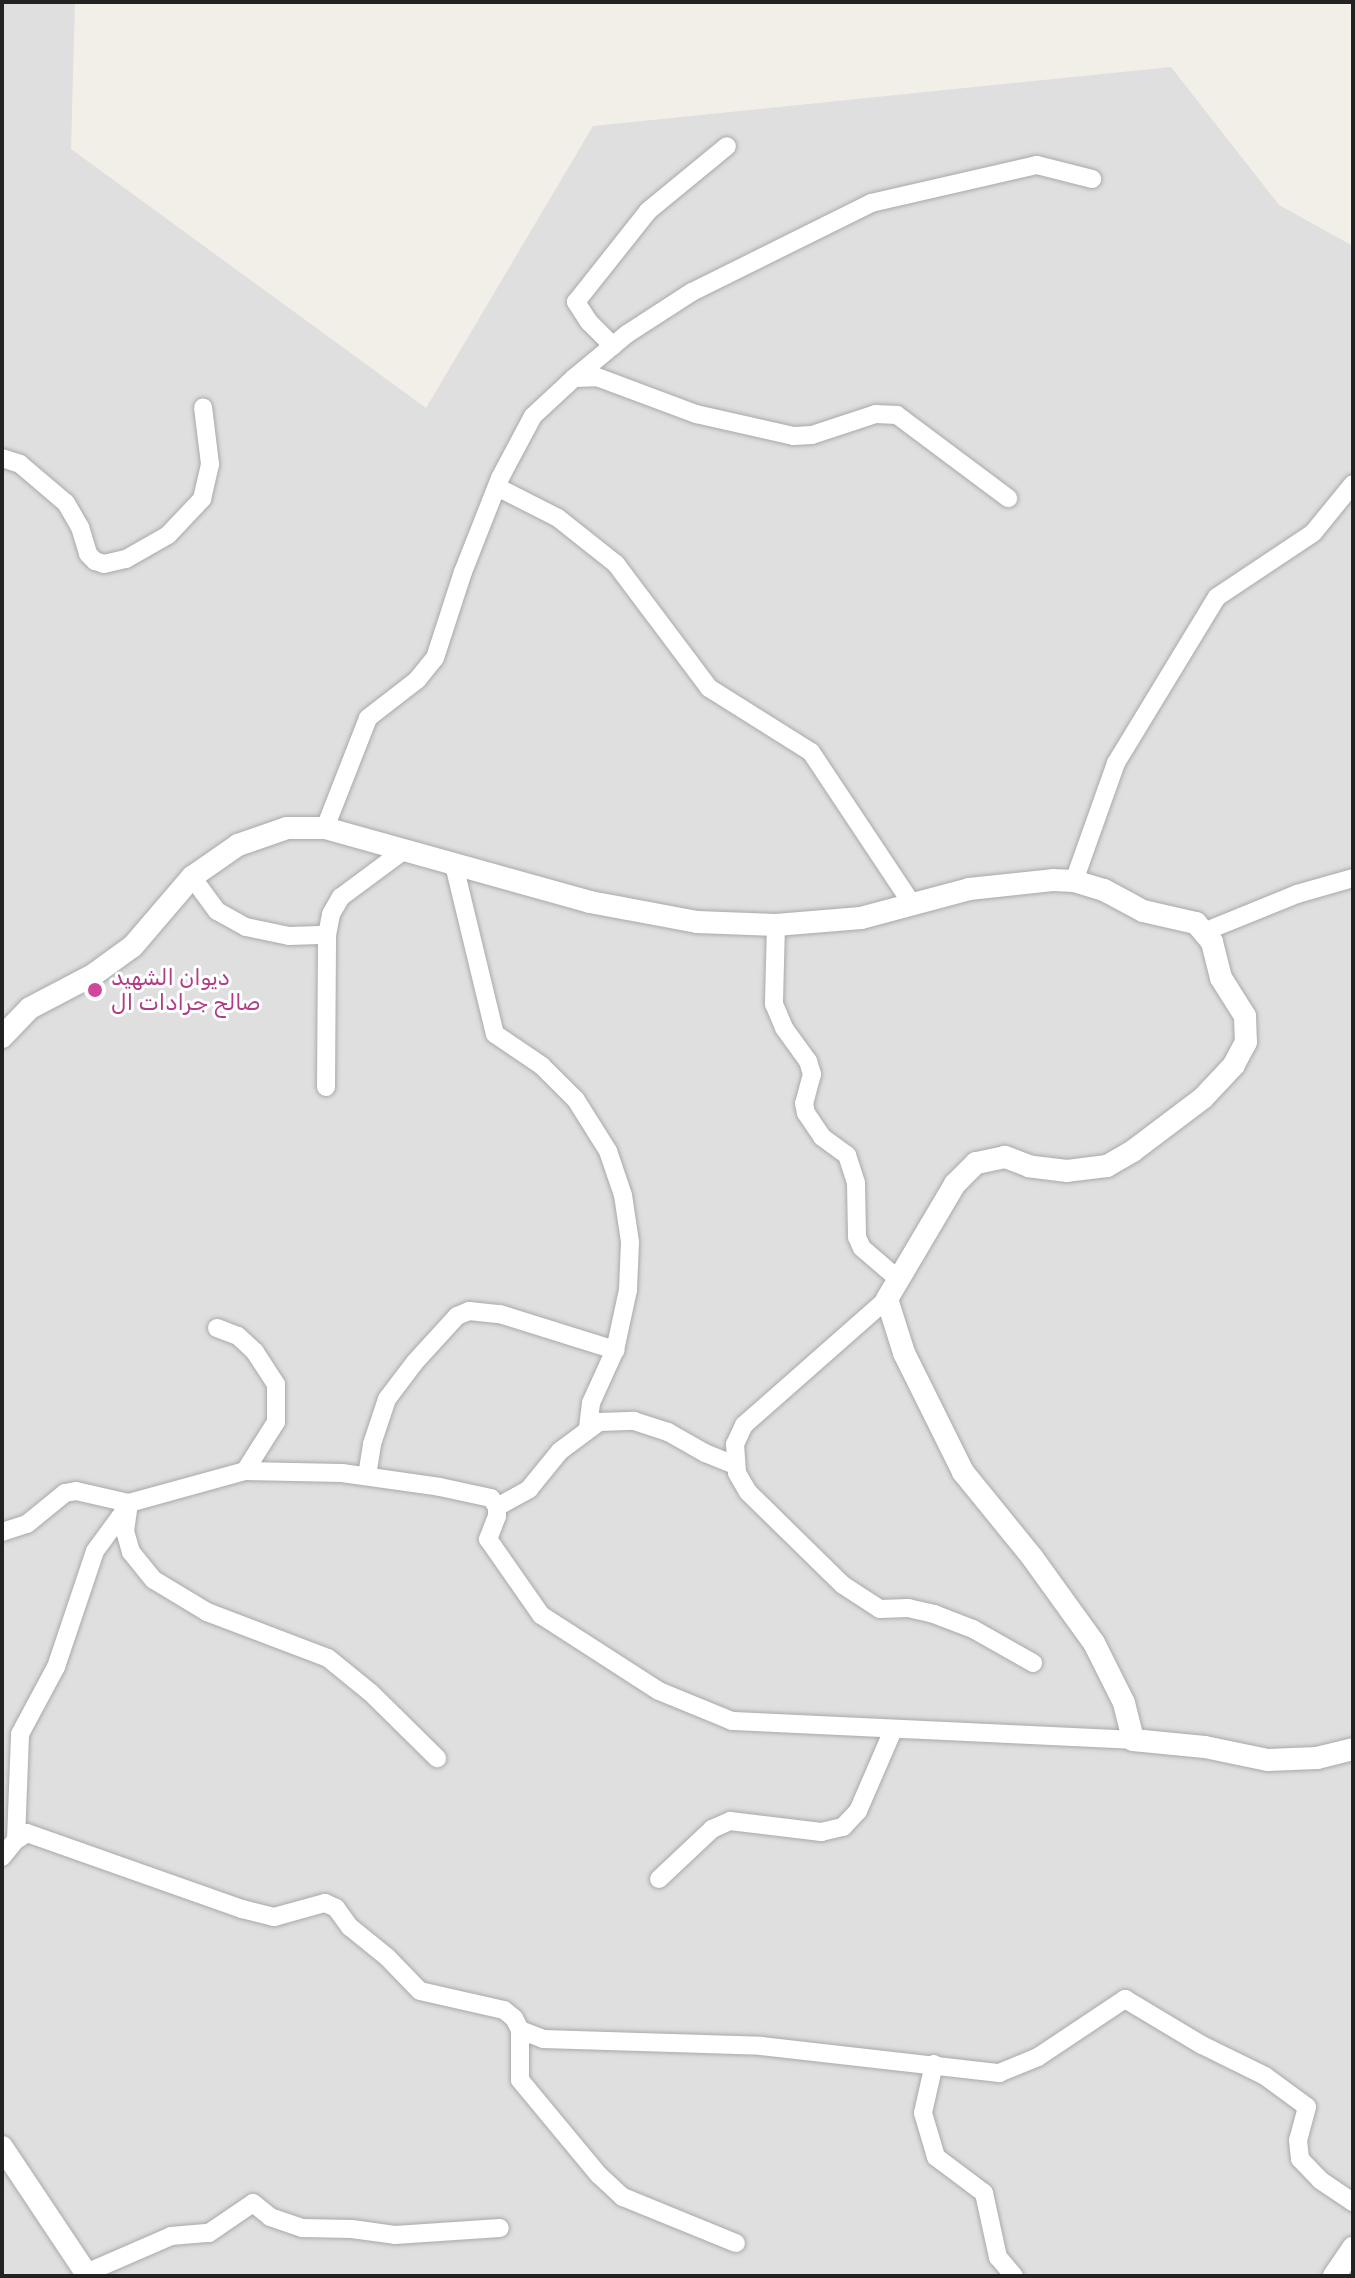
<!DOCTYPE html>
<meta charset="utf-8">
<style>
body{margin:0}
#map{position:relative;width:1355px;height:2278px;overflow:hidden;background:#f2efe9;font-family:Rubik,Vazirmatn,sans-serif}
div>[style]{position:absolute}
.residential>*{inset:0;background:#e0dfdf}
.roads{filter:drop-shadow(0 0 2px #a9a9a9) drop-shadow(0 0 2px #a9a9a9)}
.minor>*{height:18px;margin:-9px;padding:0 9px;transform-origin:9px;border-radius:9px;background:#fff}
.tertiary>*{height:22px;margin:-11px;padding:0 11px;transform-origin:11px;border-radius:11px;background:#fff}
.dots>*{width:22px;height:22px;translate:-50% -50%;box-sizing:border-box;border:4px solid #fff;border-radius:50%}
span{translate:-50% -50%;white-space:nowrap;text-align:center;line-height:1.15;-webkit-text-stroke:6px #fff;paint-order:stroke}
.hotel-label{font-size:22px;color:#b23c85}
.left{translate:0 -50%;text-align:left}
.frame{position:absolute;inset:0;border:4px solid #222;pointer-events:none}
</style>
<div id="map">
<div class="residential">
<div style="clip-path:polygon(2px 2px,75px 2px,71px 149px,426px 408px,593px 126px,1171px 67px,1279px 205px,1353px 246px,1353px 2244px,1331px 2276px,2px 2276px)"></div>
</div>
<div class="roads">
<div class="minor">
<div style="left:613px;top:346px;width:34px;rotate:-135deg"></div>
<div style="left:589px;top:322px;width:24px;rotate:-123deg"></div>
<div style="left:576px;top:302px;width:116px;rotate:-51.6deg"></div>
<div style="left:648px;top:211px;width:102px;rotate:-39.4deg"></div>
<div style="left:574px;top:378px;width:69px;rotate:-39.7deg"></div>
<div style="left:627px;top:334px;width:77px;rotate:-32.9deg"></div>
<div style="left:692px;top:292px;width:200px;rotate:-26.4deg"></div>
<div style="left:871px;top:203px;width:170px;rotate:-12.9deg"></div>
<div style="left:1037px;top:165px;width:57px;rotate:14.3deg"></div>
<div style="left:2px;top:458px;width:19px;rotate:18deg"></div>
<div style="left:20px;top:464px;width:60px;rotate:40.3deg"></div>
<div style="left:66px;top:503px;width:28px;rotate:60deg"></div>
<div style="left:80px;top:527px;width:28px;rotate:73deg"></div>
<div style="left:88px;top:554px;width:10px;rotate:45deg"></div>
<div style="left:95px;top:561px;width:9px;rotate:18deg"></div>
<div style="left:104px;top:564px;width:23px;rotate:-13deg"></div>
<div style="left:126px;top:559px;width:48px;rotate:-29.7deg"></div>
<div style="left:168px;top:535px;width:50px;rotate:-46.6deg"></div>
<div style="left:202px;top:499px;width:36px;rotate:-77deg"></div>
<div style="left:210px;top:464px;width:57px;rotate:-97deg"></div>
<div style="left:497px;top:487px;width:68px;rotate:26.9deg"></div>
<div style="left:558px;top:518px;width:74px;rotate:38.4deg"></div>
<div style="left:616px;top:564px;width:155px;rotate:53.1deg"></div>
<div style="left:709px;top:688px;width:120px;rotate:32.1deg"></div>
<div style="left:811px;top:752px;width:182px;rotate:56.4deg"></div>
<div style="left:325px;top:828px;width:118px;rotate:-68.6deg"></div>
<div style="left:368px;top:718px;width:62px;rotate:-37.8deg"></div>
<div style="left:417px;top:680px;width:28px;rotate:-51deg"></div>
<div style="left:435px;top:658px;width:90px;rotate:-72deg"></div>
<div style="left:463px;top:572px;width:101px;rotate:-68.5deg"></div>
<div style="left:500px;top:478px;width:70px;rotate:-62deg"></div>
<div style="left:533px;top:416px;width:56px;rotate:-42.8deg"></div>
<div style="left:574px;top:378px;width:23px;rotate:-2deg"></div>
<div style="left:597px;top:377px;width:106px;rotate:20.5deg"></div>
<div style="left:696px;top:414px;width:100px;rotate:12.7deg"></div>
<div style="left:794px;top:436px;width:18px;rotate:-3deg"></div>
<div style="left:812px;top:435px;width:67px;rotate:-18.2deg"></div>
<div style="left:876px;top:414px;width:21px;rotate:3deg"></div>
<div style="left:897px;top:415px;width:139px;rotate:36.8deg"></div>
<div style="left:454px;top:865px;width:174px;rotate:76.4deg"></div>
<div style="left:495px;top:1034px;width:57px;rotate:34.2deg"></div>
<div style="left:542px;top:1066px;width:48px;rotate:45deg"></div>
<div style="left:576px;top:1100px;width:60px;rotate:57.9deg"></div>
<div style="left:608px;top:1151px;width:46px;rotate:71.2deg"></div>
<div style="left:623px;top:1195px;width:48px;rotate:81.5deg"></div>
<div style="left:630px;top:1242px;width:48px;rotate:92.4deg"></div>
<div style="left:628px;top:1290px;width:61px;rotate:102.2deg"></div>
<div style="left:615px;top:1350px;width:58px;rotate:114.4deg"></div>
<div style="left:591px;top:1403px;width:25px;rotate:97deg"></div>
<div style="left:192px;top:877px;width:42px;rotate:53.7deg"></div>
<div style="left:217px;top:911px;width:33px;rotate:29deg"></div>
<div style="left:246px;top:927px;width:44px;rotate:11.8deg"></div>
<div style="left:289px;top:936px;width:38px;rotate:-2deg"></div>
<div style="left:1074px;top:881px;width:125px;rotate:-70.4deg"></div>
<div style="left:1116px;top:763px;width:194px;rotate:-58.7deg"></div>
<div style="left:1217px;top:597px;width:115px;rotate:-33.7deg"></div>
<div style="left:1313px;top:533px;width:63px;rotate:-50.8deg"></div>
<div style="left:776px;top:925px;width:79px;rotate:91.5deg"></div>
<div style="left:774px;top:1004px;width:26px;rotate:67deg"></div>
<div style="left:784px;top:1028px;width:41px;rotate:54deg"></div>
<div style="left:808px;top:1061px;width:14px;rotate:73deg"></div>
<div style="left:812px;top:1074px;width:30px;rotate:105deg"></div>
<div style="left:804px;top:1103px;width:10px;rotate:79deg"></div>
<div style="left:806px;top:1113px;width:29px;rotate:56deg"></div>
<div style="left:822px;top:1137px;width:31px;rotate:36deg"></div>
<div style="left:847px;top:1155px;width:29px;rotate:72deg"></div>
<div style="left:856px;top:1183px;width:54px;rotate:88.9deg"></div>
<div style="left:857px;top:1237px;width:12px;rotate:66deg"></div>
<div style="left:862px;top:1248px;width:48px;rotate:40.7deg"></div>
<div style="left:1206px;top:931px;width:98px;rotate:-22.1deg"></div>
<div style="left:1297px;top:894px;width:58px;rotate:-15.9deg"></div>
<div style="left:326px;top:1087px;width:152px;rotate:-89.6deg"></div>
<div style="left:327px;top:935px;width:21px;rotate:-79deg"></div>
<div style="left:331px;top:914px;width:20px;rotate:-60deg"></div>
<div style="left:341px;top:897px;width:77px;rotate:-36.6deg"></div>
<div style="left:887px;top:1299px;width:191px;rotate:138.6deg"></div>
<div style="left:744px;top:1425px;width:21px;rotate:115deg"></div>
<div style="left:735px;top:1444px;width:29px;rotate:86deg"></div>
<div style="left:737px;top:1473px;width:22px;rotate:60deg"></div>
<div style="left:748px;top:1492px;width:133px;rotate:44.4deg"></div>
<div style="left:843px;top:1585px;width:44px;rotate:33deg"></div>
<div style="left:880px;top:1609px;width:28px;rotate:-2deg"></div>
<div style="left:908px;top:1608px;width:27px;rotate:13deg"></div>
<div style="left:934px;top:1614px;width:42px;rotate:21deg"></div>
<div style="left:973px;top:1629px;width:69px;rotate:29.5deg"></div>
<div style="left:217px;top:1328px;width:22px;rotate:21deg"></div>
<div style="left:238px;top:1336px;width:23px;rotate:43deg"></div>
<div style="left:255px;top:1352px;width:38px;rotate:57deg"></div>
<div style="left:276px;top:1384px;width:38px;rotate:90deg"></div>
<div style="left:276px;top:1422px;width:58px;rotate:122.3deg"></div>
<div style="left:367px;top:1476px;width:32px;rotate:-81deg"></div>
<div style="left:372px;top:1444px;width:47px;rotate:-71.6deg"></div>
<div style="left:387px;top:1399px;width:46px;rotate:-52.9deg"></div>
<div style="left:415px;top:1362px;width:62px;rotate:-47.6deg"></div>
<div style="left:457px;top:1316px;width:13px;rotate:-23deg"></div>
<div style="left:469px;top:1311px;width:31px;rotate:6deg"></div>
<div style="left:500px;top:1314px;width:121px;rotate:17.4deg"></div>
<div style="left:129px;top:1503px;width:28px;rotate:98deg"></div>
<div style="left:125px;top:1531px;width:22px;rotate:74deg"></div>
<div style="left:131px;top:1552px;width:36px;rotate:51deg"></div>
<div style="left:154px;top:1580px;width:62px;rotate:31.1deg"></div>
<div style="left:207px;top:1612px;width:129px;rotate:20.8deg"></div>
<div style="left:328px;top:1658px;width:55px;rotate:39.1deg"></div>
<div style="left:371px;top:1693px;width:93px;rotate:44.6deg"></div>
<div style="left:497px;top:1507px;width:37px;rotate:-29deg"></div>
<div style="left:529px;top:1489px;width:49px;rotate:-50.8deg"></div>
<div style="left:560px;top:1451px;width:49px;rotate:-36.6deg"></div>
<div style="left:599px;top:1422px;width:35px;rotate:-2deg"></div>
<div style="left:634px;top:1421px;width:36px;rotate:18deg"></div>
<div style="left:668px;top:1432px;width:43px;rotate:29.6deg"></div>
<div style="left:705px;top:1453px;width:32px;rotate:22deg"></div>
<div style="left:2px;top:1532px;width:26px;rotate:-18deg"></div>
<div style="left:27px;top:1524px;width:49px;rotate:-39.2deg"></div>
<div style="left:65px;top:1493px;width:11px;rotate:-10deg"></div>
<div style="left:76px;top:1491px;width:54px;rotate:12.8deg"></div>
<div style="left:129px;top:1503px;width:120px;rotate:-15.4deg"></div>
<div style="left:245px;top:1471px;width:97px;rotate:1.2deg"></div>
<div style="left:342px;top:1473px;width:99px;rotate:8.1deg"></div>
<div style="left:440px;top:1487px;width:52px;rotate:12.2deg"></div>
<div style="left:491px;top:1498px;width:11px;rotate:56deg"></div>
<div style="left:497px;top:1507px;width:9px;rotate:90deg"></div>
<div style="left:497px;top:1516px;width:25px;rotate:111deg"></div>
<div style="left:488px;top:1539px;width:93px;rotate:55.1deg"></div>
<div style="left:541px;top:1615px;width:140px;rotate:32.8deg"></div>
<div style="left:659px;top:1691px;width:79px;rotate:22.3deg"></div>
<div style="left:732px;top:1721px;width:401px;rotate:2.7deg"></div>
<div style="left:16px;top:1840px;width:106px;rotate:-87.8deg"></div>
<div style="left:20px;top:1734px;width:76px;rotate:-61.8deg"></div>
<div style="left:56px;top:1667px;width:122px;rotate:-71.4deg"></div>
<div style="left:95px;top:1551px;width:56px;rotate:-53.7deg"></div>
<div style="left:2px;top:1857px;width:22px;rotate:-51deg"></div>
<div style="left:16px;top:1840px;width:13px;rotate:-32deg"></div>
<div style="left:27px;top:1833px;width:228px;rotate:19.5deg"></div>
<div style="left:242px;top:1909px;width:33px;rotate:14deg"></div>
<div style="left:274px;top:1917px;width:53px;rotate:-15.4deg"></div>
<div style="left:325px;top:1903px;width:12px;rotate:24deg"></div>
<div style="left:336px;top:1908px;width:24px;rotate:54deg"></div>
<div style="left:350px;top:1927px;width:48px;rotate:39deg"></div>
<div style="left:387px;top:1957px;width:47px;rotate:45.9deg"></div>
<div style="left:420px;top:1991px;width:86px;rotate:12.7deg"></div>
<div style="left:504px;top:2010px;width:13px;rotate:39deg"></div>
<div style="left:514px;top:2018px;width:13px;rotate:63deg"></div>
<div style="left:520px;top:2030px;width:25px;rotate:21deg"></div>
<div style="left:543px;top:2039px;width:218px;rotate:1.8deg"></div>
<div style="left:761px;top:2046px;width:240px;rotate:6.5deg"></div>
<div style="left:999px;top:2073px;width:42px;rotate:-22.3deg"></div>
<div style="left:1038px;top:2057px;width:105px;rotate:-33.7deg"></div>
<div style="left:1125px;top:1999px;width:90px;rotate:30.9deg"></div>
<div style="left:1202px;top:2045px;width:70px;rotate:26.2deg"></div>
<div style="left:1265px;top:2076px;width:52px;rotate:36.4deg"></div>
<div style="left:1307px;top:2107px;width:34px;rotate:105deg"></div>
<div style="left:1298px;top:2140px;width:19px;rotate:84deg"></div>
<div style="left:1300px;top:2159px;width:29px;rotate:46deg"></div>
<div style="left:1320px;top:2180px;width:40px;rotate:34deg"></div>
<div style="left:659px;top:1879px;width:73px;rotate:-43.3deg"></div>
<div style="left:712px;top:1829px;width:20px;rotate:-24deg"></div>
<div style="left:730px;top:1821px;width:92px;rotate:6.9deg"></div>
<div style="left:821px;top:1832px;width:23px;rotate:-13deg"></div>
<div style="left:843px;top:1827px;width:22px;rotate:-47deg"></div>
<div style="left:858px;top:1811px;width:88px;rotate:-66.6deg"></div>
<div style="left:520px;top:2030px;width:50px;rotate:90deg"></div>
<div style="left:520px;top:2080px;width:124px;rotate:50.3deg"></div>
<div style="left:599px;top:2175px;width:33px;rotate:43deg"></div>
<div style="left:623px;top:2197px;width:122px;rotate:22.2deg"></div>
<div style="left:934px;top:2064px;width:50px;rotate:102.7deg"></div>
<div style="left:923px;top:2113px;width:46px;rotate:73.5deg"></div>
<div style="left:936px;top:2157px;width:60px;rotate:36.9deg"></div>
<div style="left:984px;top:2193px;width:66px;rotate:77.7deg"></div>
<div style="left:998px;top:2257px;width:25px;rotate:50deg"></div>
<div style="left:86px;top:2273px;width:93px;rotate:-23.5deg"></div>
<div style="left:171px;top:2236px;width:38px;rotate:-5deg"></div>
<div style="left:209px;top:2233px;width:53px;rotate:-34.3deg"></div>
<div style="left:253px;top:2203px;width:22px;rotate:39deg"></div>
<div style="left:270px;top:2217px;width:34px;rotate:19deg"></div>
<div style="left:302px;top:2228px;width:50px;rotate:1.1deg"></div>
<div style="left:352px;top:2229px;width:43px;rotate:7.9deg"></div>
<div style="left:395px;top:2235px;width:105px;rotate:-3.8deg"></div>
</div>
<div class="tertiary">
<div style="left:2px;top:1037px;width:40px;rotate:-46deg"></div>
<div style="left:30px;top:1008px;width:71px;rotate:-27.6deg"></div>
<div style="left:93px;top:975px;width:49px;rotate:-35.9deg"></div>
<div style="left:133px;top:946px;width:91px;rotate:-49.5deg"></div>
<div style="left:192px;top:877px;width:56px;rotate:-34.8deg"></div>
<div style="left:238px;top:845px;width:52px;rotate:-19.1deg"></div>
<div style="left:287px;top:828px;width:38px"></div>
<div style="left:325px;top:828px;width:275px;rotate:15.6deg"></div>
<div style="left:590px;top:902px;width:109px;rotate:10.6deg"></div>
<div style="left:697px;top:922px;width:79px;rotate:2.2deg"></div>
<div style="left:776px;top:925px;width:85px;rotate:-4.7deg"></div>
<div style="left:861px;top:918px;width:112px;rotate:-15deg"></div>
<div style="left:969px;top:889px;width:84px;rotate:-6.1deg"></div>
<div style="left:1053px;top:880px;width:21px;rotate:3deg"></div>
<div style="left:1074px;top:881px;width:31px;rotate:17deg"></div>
<div style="left:1104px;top:890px;width:44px;rotate:28.3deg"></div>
<div style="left:1143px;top:911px;width:54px;rotate:12.8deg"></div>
<div style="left:1196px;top:923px;width:25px;rotate:50deg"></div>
<div style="left:1212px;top:942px;width:37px;rotate:76deg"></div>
<div style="left:1221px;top:978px;width:45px;rotate:57.7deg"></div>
<div style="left:1245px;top:1016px;width:26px;rotate:88deg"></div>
<div style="left:1246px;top:1042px;width:26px;rotate:118deg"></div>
<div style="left:1234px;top:1065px;width:45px;rotate:133.2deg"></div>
<div style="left:1203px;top:1098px;width:88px;rotate:142.9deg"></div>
<div style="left:1133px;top:1151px;width:30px;rotate:150deg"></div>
<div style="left:1107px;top:1166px;width:40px;rotate:172.9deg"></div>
<div style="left:1067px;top:1171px;width:38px;rotate:-173deg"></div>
<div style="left:1029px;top:1166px;width:26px;rotate:-159deg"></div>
<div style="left:1005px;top:1157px;width:30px;rotate:168deg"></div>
<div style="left:976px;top:1163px;width:30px;rotate:135deg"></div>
<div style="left:955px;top:1184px;width:134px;rotate:120.6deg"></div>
<div style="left:887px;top:1299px;width:57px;rotate:72.5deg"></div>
<div style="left:904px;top:1353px;width:133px;rotate:63.6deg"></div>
<div style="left:963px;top:1472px;width:109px;rotate:50.9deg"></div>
<div style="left:1032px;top:1557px;width:106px;rotate:54.2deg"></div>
<div style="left:1094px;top:1643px;width:67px;rotate:63.4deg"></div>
<div style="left:1124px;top:1703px;width:38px;rotate:76deg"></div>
<div style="left:1133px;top:1740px;width:72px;rotate:5.6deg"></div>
<div style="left:1205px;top:1747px;width:64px;rotate:11.7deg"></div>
<div style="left:1268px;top:1760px;width:49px;rotate:-2.3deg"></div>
<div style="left:1317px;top:1758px;width:37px;rotate:-14deg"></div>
<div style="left:2px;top:2147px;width:155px;rotate:56.3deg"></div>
<div style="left:1334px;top:2276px;width:34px;rotate:-56deg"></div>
</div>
</div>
<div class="dots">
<div style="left:95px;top:990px;background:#d1479c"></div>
</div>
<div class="hotel-label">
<span class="left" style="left:111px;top:990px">ديوان الشهيد<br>صالح جرادات ال</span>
</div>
<div class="frame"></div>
</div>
